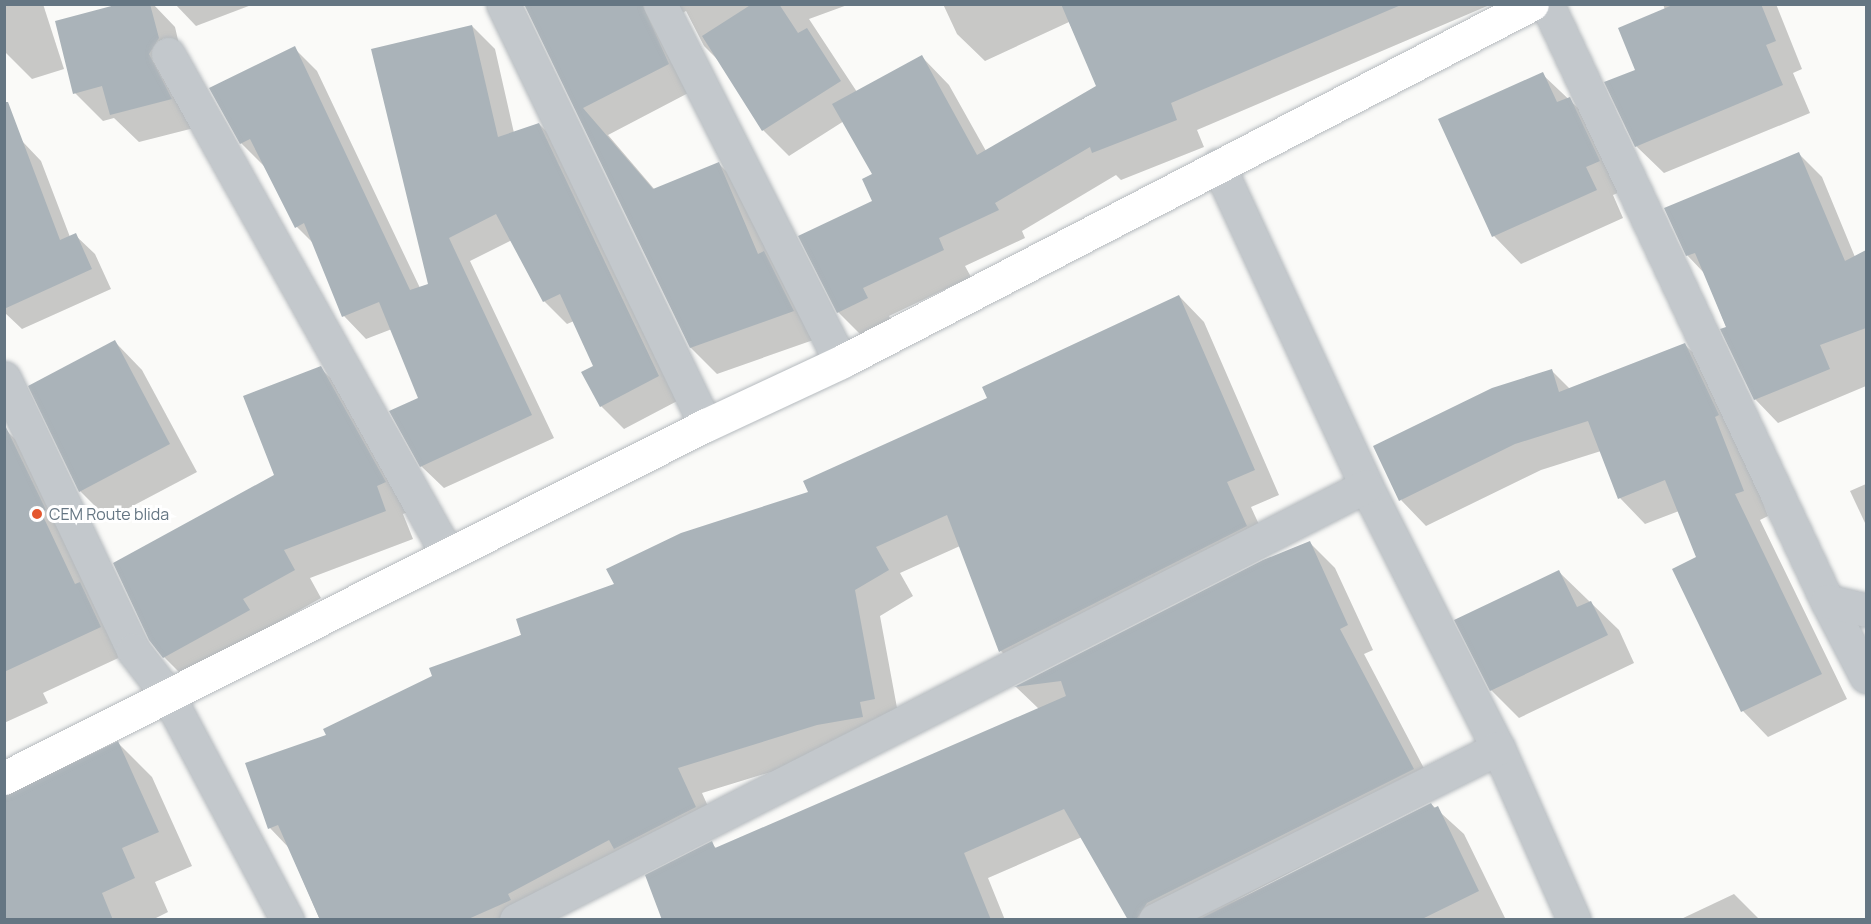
<!DOCTYPE html>
<style>
body{margin:0}
#map{position:relative;width:1871px;height:924px;overflow:hidden;background:#fafaf8;font-family:Manrope,sans-serif}
div>[style]{position:absolute}
.shadow>*{inset:0;background:#0003}
.building>*{inset:0;background:#aab3b9}
.roads{filter:drop-shadow(0 0 2px #b5babe) drop-shadow(0 0 2px #b5babe)}
.minor>*{height:33px;margin:-16.5px;padding:0 16.5px;transform-origin:16.5px;border-radius:16.5px;background:#c3c8cc}
.tertiary>*{height:33px;margin:-16.5px;padding:0 16.5px;transform-origin:16.5px;border-radius:16.5px;background:#c3c8cc}
.primary>*{height:33px;margin:-16.5px;padding:0 16.5px;transform-origin:16.5px;border-radius:16.5px;background:#fff}
.dots>*{width:16px;height:16px;translate:-50% -50%;box-sizing:border-box;border:3px solid #fff;border-radius:50%}
span{translate:-50% -50%;white-space:nowrap;text-align:center;line-height:1.15;-webkit-text-stroke:6px #fff;paint-order:stroke}
.poi-label{font-size:16px;color:#657683}
.left{translate:0 -50%;text-align:left}
.frame{position:absolute;inset:0;border:6px solid #657683;pointer-events:none}
</style>
<div id="map">
<div class="shadow">
<div style="clip-path:polygon(4px 4px,43px 4px,64px 69px,32px 79px,5px 52px)"></div>
<div style="clip-path:polygon(125px 4px,153px 4px,175px 27px,198px 127px,139px 142px,114px 118px,103px 121px,75px 93px)"></div>
<div style="clip-path:polygon(175px 4px,254px 4px,196px 26px)"></div>
<div style="clip-path:polygon(526px 4px,850px 4px,809px 19px,857px 92px,922px 57px,949px 85px,986px 151px,1098px 86px,1069px 22px,985px 61px,957px 34px,943px 4px,1492px 4px,1197px 130px,1204px 147px,1121px 180px,1116px 175px,1022px 231px,1025px 238px,965px 266px,971px 277px,889px 316px,894px 326px,866px 340px,838px 312px,874px 202px,874px 174px,844px 121px,789px 156px,763px 130px,721px 63px,704px 46px,686px 11px,671px 19px,694px 90px,608px 135px,655px 190px,719px 164px,745px 190px,819px 338px,717px 374px,691px 348px)"></div>
<div style="clip-path:polygon(1663px 4px,1776px 4px,1802px 69px,1793px 73px,1810px 113px,1664px 173px,1636px 146px,1637px 70px,1665px 10px)"></div>
<div style="clip-path:polygon(472px 26px,495px 49px,514px 133px,539px 124px,562px 147px,681px 399px,624px 429px,601px 406px,595px 366px,574px 321px,567px 324px,544px 301px,512px 240px,470px 261px,554px 438px,444px 488px,421px 466px,420px 399px,392px 329px,366px 339px,344px 316px,315px 245px,297px 227px,264px 166px,241px 143px,294px 48px,317px 71px,420px 288px,430px 285px)"></div>
<div style="clip-path:polygon(1542px 74px,1597px 126px,1627px 189px,1613px 195px,1623px 218px,1521px 264px,1494px 236px,1440px 120px)"></div>
<div style="clip-path:polygon(22px 141px,41px 161px,70px 237px,75px 235px,95px 254px,111px 289px,22px 329px,4px 312px,4px 147px)"></div>
<div style="clip-path:polygon(1798px 153px,1822px 177px,1855px 257px,1866px 252px,1866px 386px,1778px 423px,1755px 399px,1705px 274px,1687px 255px)"></div>
<div style="clip-path:polygon(1179px 296px,1204px 322px,1279px 495px,1251px 507px,1271px 551px,1026px 677px,1001px 651px,960px 546px,900px 573px,913px 596px,880px 616px,900px 724px,843px 750px,702px 793px,720px 833px,533px 919px,320px 920px,289px 848px,270px 828px,328px 736px,616px 585px,810px 493px)"></div>
<div style="clip-path:polygon(115px 342px,142px 370px,197px 472px,108px 519px,80px 491px)"></div>
<div style="clip-path:polygon(1685px 345px,1711px 370px,1768px 516px,1760px 520px,1847px 699px,1768px 737px,1743px 711px,1698px 558px,1679px 511px,1645px 524px,1620px 498px,1601px 451px,1541px 470px,1426px 526px,1401px 500px,1551px 370px,1570px 389px)"></div>
<div style="clip-path:polygon(320px 368px,348px 395px,412px 510px,403px 514px,413px 539px,310px 578px,321px 598px,270px 627px,192px 685px,164px 657px,276px 475px)"></div>
<div style="clip-path:polygon(7px 431px,34px 458px,127px 654px,43px 693px,48px 703px,4px 723px)"></div>
<div style="clip-path:polygon(1866px 484px,1866px 525px,1850px 491px)"></div>
<div style="clip-path:polygon(1309px 542px,1335px 568px,1373px 650px,1364px 654px,1438px 795px,1231px 903px,1431px 804px,1464px 834px,1505px 918px,1139px 920px,1116px 896px,1082px 837px,988px 878px,1005px 920px,663px 920px,711px 843px,717px 849px,1039px 709px,1016px 687px,1263px 561px)"></div>
<div style="clip-path:polygon(1559px 572px,1619px 630px,1634px 663px,1519px 718px,1491px 690px)"></div>
<div style="clip-path:polygon(118px 743px,152px 777px,192px 866px,155px 882px,168px 912px,152px 920px,4px 920px,4px 796px,13px 796px)"></div>
<div style="clip-path:polygon(1734px 894px,1760px 920px,1679px 920px)"></div>
</div>
<div class="building">
<div style="clip-path:polygon(119px 4px,150px 4px,159px 38px,149px 54px,172px 99px,110px 115px,102px 86px,73px 94px,55px 21px)"></div>
<div style="clip-path:polygon(524px 4px,642px 4px,669px 64px,583px 108px,653px 189px,719px 162px,758px 254px,764px 251px,794px 311px,690px 348px)"></div>
<div style="clip-path:polygon(752px 4px,779px 4px,798px 33px,807px 28px,841px 81px,762px 131px,702px 36px)"></div>
<div style="clip-path:polygon(1061px 4px,1401px 5px,1171px 103px,1177px 120px,1092px 153px,1090px 147px,995px 203px,999px 210px,939px 238px,944px 250px,863px 288px,868px 298px,837px 313px,798px 236px,872px 201px,862px 179px,872px 174px,832px 104px,922px 55px,977px 155px,1096px 86px)"></div>
<div style="clip-path:polygon(1675px 4px,1761px 4px,1776px 41px,1766px 45px,1783px 85px,1635px 147px,1604px 82px,1635px 70px,1618px 28px)"></div>
<div style="clip-path:polygon(472px 25px,498px 137px,539px 123px,659px 376px,600px 407px,581px 372px,593px 366px,560px 294px,543px 302px,496px 214px,449px 238px,532px 415px,420px 467px,389px 411px,418px 398px,379px 302px,342px 317px,304px 223px,295px 228px,250px 139px,240px 144px,209px 88px,295px 46px,410px 290px,428px 284px,371px 49px)"></div>
<div style="clip-path:polygon(1543px 72px,1557px 102px,1570px 97px,1600px 161px,1586px 167px,1597px 190px,1492px 237px,1438px 119px)"></div>
<div style="clip-path:polygon(4px 102px,8px 102px,60px 240px,76px 233px,92px 269px,4px 309px)"></div>
<div style="clip-path:polygon(1799px 152px,1845px 261px,1866px 250px,1866px 328px,1820px 345px,1830px 369px,1754px 400px,1720px 329px,1726px 327px,1695px 253px,1686px 256px,1664px 208px)"></div>
<div style="clip-path:polygon(1179px 295px,1255px 470px,1227px 482px,1247px 526px,999px 652px,947px 515px,876px 547px,889px 570px,855px 590px,875px 699px,860px 702px,863px 717px,817px 725px,678px 768px,696px 807px,614px 849px,609px 840px,508px 894px,511px 900px,466px 920px,320px 920px,278px 825px,268px 829px,245px 763px,326px 735px,323px 729px,432px 676px,429px 668px,521px 635px,516px 619px,614px 584px,606px 569px,681px 533px,808px 492px,803px 481px,987px 398px,982px 387px)"></div>
<div style="clip-path:polygon(115px 340px,170px 444px,79px 492px,28px 386px)"></div>
<div style="clip-path:polygon(1685px 343px,1719px 415px,1715px 417px,1744px 491px,1735px 494px,1822px 674px,1741px 712px,1672px 569px,1696px 557px,1665px 480px,1618px 499px,1588px 421px,1515px 444px,1399px 501px,1373px 446px,1492px 388px,1552px 369px,1559px 392px)"></div>
<div style="clip-path:polygon(321px 366px,386px 482px,377px 486px,386px 511px,284px 550px,295px 570px,243px 599px,250px 610px,163px 658px,149px 640px,113px 563px,274px 475px,243px 396px)"></div>
<div style="clip-path:polygon(4px 423px,46px 510px,41px 512px,75px 584px,80px 582px,101px 627px,4px 672px)"></div>
<div style="clip-path:polygon(1310px 541px,1348px 625px,1340px 629px,1414px 769px,1147px 903px,1136px 920px,1128px 920px,1064px 809px,964px 853px,991px 920px,662px 920px,645px 875px,712px 841px,715px 848px,1066px 696px,1061px 681px,1014px 687px,1263px 560px)"></div>
<div style="clip-path:polygon(1559px 570px,1577px 607px,1591px 601px,1608px 635px,1490px 691px,1454px 620px)"></div>
<div style="clip-path:polygon(118px 741px,159px 832px,122px 848px,135px 878px,102px 893px,113px 920px,4px 920px,4px 796px)"></div>
<div style="clip-path:polygon(1431px 803px,1434px 808px,1438px 806px,1479px 891px,1420px 920px,1198px 920px)"></div>
</div>
<div class="roads">
<div class="minor">
<div style="left:503px;top:4px;width:467px;rotate:64.3deg"></div>
<div style="left:660px;top:4px;width:401px;rotate:63.2deg"></div>
<div style="left:1547px;top:4px;width:659px;rotate:64.87deg"></div>
<div style="left:1827px;top:601px;width:85px;rotate:62.5deg"></div>
<div style="left:168px;top:54px;width:574px;rotate:60.8deg"></div>
<div style="left:1218px;top:165px;width:353px;rotate:65.2deg"></div>
<div style="left:1366px;top:486px;width:293px;rotate:63.3deg"></div>
<div style="left:1498px;top:748px;width:188px;rotate:66.2deg"></div>
<div style="left:4px;top:378px;width:301px;rotate:64.6deg"></div>
<div style="left:133px;top:650px;width:56px;rotate:52.3deg"></div>
<div style="left:1827px;top:601px;width:40px;rotate:13deg"></div>
<div style="left:516px;top:920px;width:954px;rotate:-27.05deg"></div>
<div style="left:1155px;top:920px;width:384px;rotate:-26.6deg"></div>
</div>
<div class="tertiary">
<div style="left:167px;top:694px;width:256px;rotate:62deg"></div>
</div>
<div class="primary">
<div style="left:4px;top:778px;width:786px;rotate:-26.7deg"></div>
<div style="left:706px;top:425px;width:149px;rotate:-25deg"></div>
<div style="left:841px;top:362px;width:778px;rotate:-27.39deg"></div>
</div>
</div>
<div class="dots">
<div style="left:37px;top:514px;background:#e4572e"></div>
</div>
<div class="poi-label">
<span class="left" style="left:49px;top:514px">CEM Route blida</span>
</div>
<div class="frame"></div>
</div>
